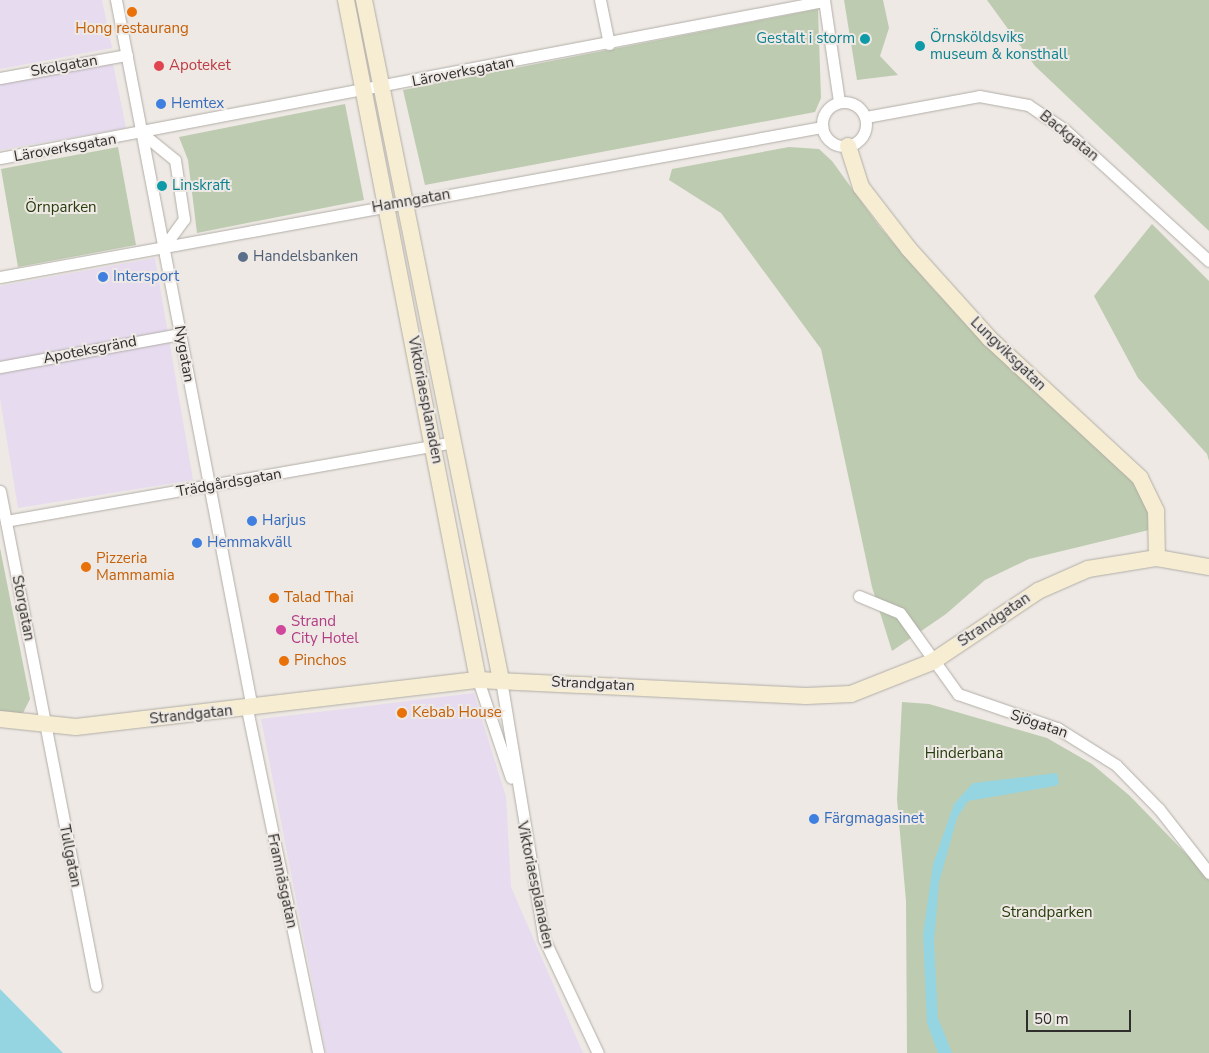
<!DOCTYPE html>
<meta charset="utf-8">
<style>
body{margin:0}
#map{position:relative;width:1209px;height:1053px;overflow:hidden;background:#eee9e4;font-family:"Nunito Sans",sans-serif}
div>[style]{position:absolute}
.commercial>*{inset:0;background:#e6dbef}
.green>*{inset:0;background:#bdcbb0}
.water>*{inset:0;background:#95d5e2}
.roads{filter:drop-shadow(0 0 1px #b1ada7) drop-shadow(0 0 1px #b1ada7)}
.street>*{height:11px;margin:-5.5px;padding:0 5.5px;transform-origin:5.5px;border-radius:5.5px;background:#fff}
.street>.ring{margin:-5.5px;padding:0;box-sizing:content-box;background:none;border:11px solid #fff;border-radius:50%}
.secondary>*{height:16px;margin:-8px;padding:0 8px;transform-origin:8px;border-radius:8px;background:#f6edd2}
.dots>*{width:14px;height:14px;translate:-50% -50%;box-sizing:border-box;border:2px solid #eee9e4;border-radius:50%}
span{translate:-50% -50%;white-space:nowrap;text-align:center;line-height:1.15;-webkit-text-stroke:4px #eee9e4;paint-order:stroke}
.food-label{font-size:15px;color:#c56008}
.left{translate:0 -50%;text-align:left}
.culture-label{font-size:15px;color:#0d838f}
.right{translate:-100% -50%;text-align:right}
.street-label{font-size:15px;color:#2f2e2c}
.health-label{font-size:15px;color:#be3a42}
.shop-label{font-size:15px;color:#366cbe}
.park-label{font-size:15px;color:#283d0c}
.service-label{font-size:15px;color:#4e5e75}
.hotel-label{font-size:15px;color:#b23c85}
.scale{position:absolute;left:1026px;top:1010px;width:105px;height:22px;box-sizing:border-box;border:2px solid #2f2e2c;border-top:0;padding-left:6px;font-size:15px;line-height:18px;white-space:nowrap;color:#2f2e2c;-webkit-text-stroke:4px #eee9e4;paint-order:stroke}
</style>
<div id="map">
<div class="commercial">
<div style="clip-path:polygon(0 0,102px 0,112px 48px,0 69px)"></div>
<div style="clip-path:polygon(113px 64px,126px 128px,0 150px,0 82px)"></div>
<div style="clip-path:polygon(155px 258px,193px 480px,18px 508px,0 398px,0 286px)"></div>
<div style="clip-path:polygon(474px 693px,506px 797px,511px 887px,583px 1053px,326px 1053px,261px 719px)"></div>
</div>
<div class="green">
<div style="clip-path:polygon(844px 0,883px 0,889px 28px,880px 56px,898px 75px,857px 80px)"></div>
<div style="clip-path:polygon(987px 0,1209px 0,1209px 231px,1035px 66px)"></div>
<div style="clip-path:polygon(818px 9px,821px 98px,815px 112px,425px 185px,403px 90px)"></div>
<div style="clip-path:polygon(345px 104px,364px 200px,197px 233px,188px 160px,179px 137px)"></div>
<div style="clip-path:polygon(118px 147px,136px 245px,18px 267px,1px 169px)"></div>
<div style="clip-path:polygon(789px 147px,819px 149px,832px 161px,879px 226px,935px 291px,1136px 481px,1150px 509px,1153px 529px,1029px 559px,985px 580px,946px 614px,892px 651px,872px 587px,821px 349px,721px 213px,669px 180px,672px 169px)"></div>
<div style="clip-path:polygon(1152px 224px,1209px 281px,1209px 461px,1207px 454px,1138px 378px,1094px 296px)"></div>
<div style="clip-path:polygon(0 548px,30px 699px,22px 715px,0 712px)"></div>
<div style="clip-path:polygon(902px 702px,929px 704px,1047px 738px,1092px 764px,1130px 796px,1191px 859px,1209px 880px,1209px 1053px,907px 1053px,906px 901px,897px 799px)"></div>
</div>
<div class="water">
<div style="clip-path:polygon(1057px 773px,1059px 784px,1055px 786px,968px 801px,957px 818px,939px 882px,934px 942px,938px 1018px,952px 1053px,938px 1053px,927px 1023px,923px 935px,933px 864px,954px 804px,973px 783px)"></div>
<div style="clip-path:polygon(0 989px,63px 1053px,0 1053px)"></div>
</div>
<div class="roads">
<div class="street">
<div style="left:116px;top:0;width:721px;rotate:79.13deg"></div>
<div style="left:600px;top:0;width:45px;rotate:78.4deg"></div>
<div style="left:824px;top:0;width:103px;rotate:81.6deg"></div>
<div style="left:0;top:78px;width:129px;rotate:-10.3deg"></div>
<div class="ring" style="left:822px;top:102px;width:33px;height:33px"></div>
<div style="left:866px;top:117px;width:115px;rotate:-10.5deg"></div>
<div style="left:979px;top:96px;width:50px;rotate:10.4deg"></div>
<div style="left:1028px;top:105px;width:43px;rotate:33.7deg"></div>
<div style="left:1064px;top:129px;width:196px;rotate:42.3deg"></div>
<div style="left:143px;top:134px;width:41px;rotate:39.1deg"></div>
<div style="left:175px;top:160px;width:60px;rotate:81.3deg"></div>
<div style="left:184px;top:219px;width:34px;rotate:126deg"></div>
<div style="left:0;top:158px;width:839px;rotate:-10.79deg"></div>
<div style="left:0;top:277px;width:836px;rotate:-10.34deg"></div>
<div style="left:0;top:367px;width:183px;rotate:-10.4deg"></div>
<div style="left:0;top:491px;width:504px;rotate:79.02deg"></div>
<div style="left:6px;top:521px;width:453px;rotate:-10deg"></div>
<div style="left:859px;top:596px;width:44px;rotate:22.5deg"></div>
<div style="left:900px;top:613px;width:100px;rotate:54.4deg"></div>
<div style="left:958px;top:694px;width:105px;rotate:19deg"></div>
<div style="left:1057px;top:728px;width:70px;rotate:32.1deg"></div>
<div style="left:1116px;top:765px;width:62px;rotate:45.7deg"></div>
<div style="left:1159px;top:809px;width:81px;rotate:52deg"></div>
<div style="left:478px;top:680px;width:103px;rotate:71.4deg"></div>
<div style="left:501px;top:680px;width:263px;rotate:80.6deg"></div>
<div style="left:544px;top:939px;width:126px;rotate:64.7deg"></div>
<div style="left:247px;top:709px;width:351px;rotate:78.3deg"></div>
</div>
<div class="secondary">
<div style="left:346px;top:0;width:693px;rotate:79.01deg"></div>
<div style="left:364px;top:0;width:694px;rotate:78.61deg"></div>
<div style="left:848px;top:146px;width:43px;rotate:72.4deg"></div>
<div style="left:861px;top:187px;width:78px;rotate:52.3deg"></div>
<div style="left:909px;top:249px;width:120px;rotate:48deg"></div>
<div style="left:989px;top:338px;width:206px;rotate:42.8deg"></div>
<div style="left:1140px;top:478px;width:37px;rotate:64deg"></div>
<div style="left:1156px;top:511px;width:47px;rotate:88.8deg"></div>
<div style="left:0;top:719px;width:76px;rotate:6deg"></div>
<div style="left:76px;top:727px;width:405px;rotate:-6.7deg"></div>
<div style="left:478px;top:680px;width:328px;rotate:2.8deg"></div>
<div style="left:806px;top:696px;width:45px;rotate:-2.5deg"></div>
<div style="left:851px;top:694px;width:87px;rotate:-21.6deg"></div>
<div style="left:932px;top:662px;width:128px;rotate:-33.8deg"></div>
<div style="left:1038px;top:591px;width:55px;rotate:-23.7deg"></div>
<div style="left:1088px;top:569px;width:70px;rotate:-9.1deg"></div>
<div style="left:1157px;top:558px;width:53px;rotate:9.8deg"></div>
</div>
</div>
<div class="dots">
<div style="left:132px;top:12px;background:#e8710a"></div>
<div style="left:865px;top:39px;background:#0f9aa8"></div>
<div style="left:920px;top:46px;background:#0f9aa8"></div>
<div style="left:159px;top:66px;background:#e0444e"></div>
<div style="left:161px;top:104px;background:#3f7fe0"></div>
<div style="left:162px;top:186px;background:#0f9aa8"></div>
<div style="left:243px;top:257px;background:#5c6f8a"></div>
<div style="left:103px;top:277px;background:#3f7fe0"></div>
<div style="left:252px;top:521px;background:#3f7fe0"></div>
<div style="left:197px;top:543px;background:#3f7fe0"></div>
<div style="left:86px;top:567px;background:#e8710a"></div>
<div style="left:274px;top:598px;background:#e8710a"></div>
<div style="left:281px;top:630px;background:#d1479c"></div>
<div style="left:284px;top:661px;background:#e8710a"></div>
<div style="left:402px;top:713px;background:#e8710a"></div>
<div style="left:814px;top:819px;background:#3f7fe0"></div>
</div>
<div class="food-label">
<span style="left:132px;top:29px">Hong restaurang</span>
<span class="left" style="left:96px;top:567px">Pizzeria<br>Mammamia</span>
<span class="left" style="left:284px;top:598px">Talad Thai</span>
<span class="left" style="left:294px;top:661px">Pinchos</span>
<span class="left" style="left:412px;top:713px">Kebab House</span>
</div>
<div class="culture-label">
<span class="left" style="left:930px;top:46px">Örnsköldsviks<br>museum &amp; konsthall</span>
<span class="right" style="left:855px;top:39px">Gestalt i storm</span>
<span class="left" style="left:172px;top:186px">Linskraft</span>
</div>
<div class="street-label">
<span style="left:64px;top:66px;rotate:-10deg">Skolgatan</span>
<span style="left:463px;top:72px;rotate:-11deg">Läroverksgatan</span>
<span style="left:1069px;top:136px;rotate:39deg">Backgatan</span>
<span style="left:65px;top:148px;rotate:-10deg">Läroverksgatan</span>
<span style="left:411px;top:201px;rotate:-10deg">Hamngatan</span>
<span style="left:90px;top:350px;rotate:-11deg">Apoteksgränd</span>
<span style="left:184px;top:354px;rotate:80deg">Nygatan</span>
<span style="left:1008px;top:354px;rotate:44deg">Lungviksgatan</span>
<span style="left:425px;top:400px;rotate:79deg">Viktoriaesplanaden</span>
<span style="left:229px;top:483px;rotate:-10deg">Trädgårdsgatan</span>
<span style="left:23px;top:608px;rotate:79deg">Storgatan</span>
<span style="left:994px;top:620px;rotate:-34deg">Strandgatan</span>
<span style="left:593px;top:684px;rotate:3deg">Strandgatan</span>
<span style="left:191px;top:715px;rotate:-6deg">Strandgatan</span>
<span style="left:1039px;top:724px;rotate:19deg">Sjögatan</span>
<span style="left:70px;top:856px;rotate:79deg">Tullgatan</span>
<span style="left:282px;top:881px;rotate:78deg">Framnäsgatan</span>
<span style="left:535px;top:885px;rotate:78deg">Viktoriaesplanaden</span>
</div>
<div class="health-label">
<span class="left" style="left:169px;top:66px">Apoteket</span>
</div>
<div class="shop-label">
<span class="left" style="left:171px;top:104px">Hemtex</span>
<span class="left" style="left:113px;top:277px">Intersport</span>
<span class="left" style="left:262px;top:521px">Harjus</span>
<span class="left" style="left:207px;top:543px">Hemmakväll</span>
<span class="left" style="left:824px;top:819px">Färgmagasinet</span>
</div>
<div class="park-label">
<span style="left:61px;top:208px">Örnparken</span>
<span style="left:964px;top:754px">Hinderbana</span>
<span style="left:1047px;top:913px">Strandparken</span>
</div>
<div class="service-label">
<span class="left" style="left:253px;top:257px">Handelsbanken</span>
</div>
<div class="hotel-label">
<span class="left" style="left:291px;top:630px">Strand<br>City Hotel</span>
</div>
<div class="scale">50 m</div>
</div>
